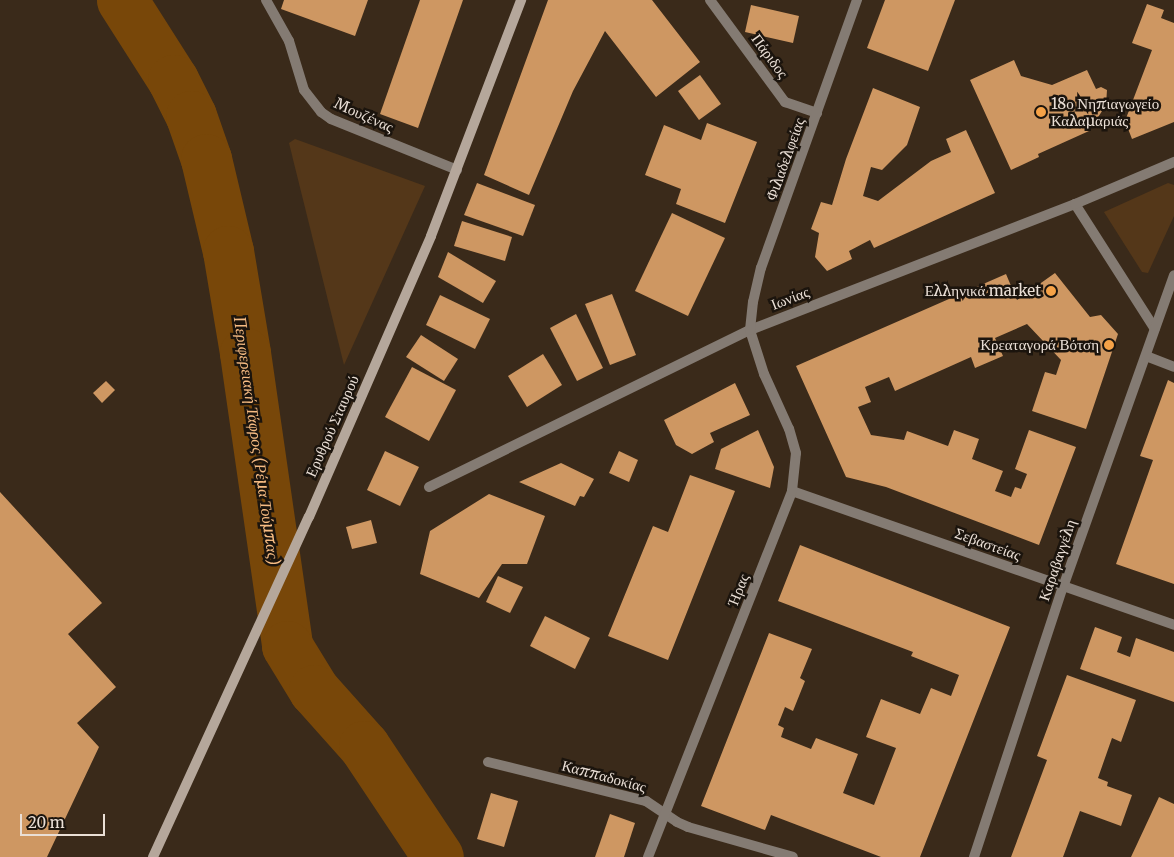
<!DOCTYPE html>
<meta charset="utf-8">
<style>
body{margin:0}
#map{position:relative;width:1174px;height:857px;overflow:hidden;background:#3a2a1a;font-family:Merriweather,serif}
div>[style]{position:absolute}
.green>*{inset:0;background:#543719}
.river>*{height:51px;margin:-25.5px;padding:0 25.5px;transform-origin:25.5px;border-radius:25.5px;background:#784709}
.building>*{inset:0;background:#ce9762}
.street>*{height:10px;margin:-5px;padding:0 5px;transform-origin:5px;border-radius:5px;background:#847b73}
.secondary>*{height:10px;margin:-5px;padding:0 5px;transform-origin:5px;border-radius:5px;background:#b5a79b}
.dots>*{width:14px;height:14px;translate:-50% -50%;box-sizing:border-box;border:2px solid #1b140d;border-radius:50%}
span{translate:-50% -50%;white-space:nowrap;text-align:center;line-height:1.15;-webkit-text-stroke:5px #1b140d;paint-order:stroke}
.street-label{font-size:15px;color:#eadfd6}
.poi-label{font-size:15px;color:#eadfd6}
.left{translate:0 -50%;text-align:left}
.right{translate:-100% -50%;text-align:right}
.water-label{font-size:16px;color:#f7bc83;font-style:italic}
.scale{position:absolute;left:20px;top:814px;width:85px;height:22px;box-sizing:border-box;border:2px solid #eadfd6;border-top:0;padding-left:6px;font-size:15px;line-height:18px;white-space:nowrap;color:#eadfd6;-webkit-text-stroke:4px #1b140d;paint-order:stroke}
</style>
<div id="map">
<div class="green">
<div style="clip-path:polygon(295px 139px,425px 186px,344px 365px,289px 143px)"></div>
<div style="clip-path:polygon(1168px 183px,1174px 185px,1174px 216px,1148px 273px,1142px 272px,1104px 212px)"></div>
</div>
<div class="river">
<div style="left:122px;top:0;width:95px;rotate:57.5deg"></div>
<div style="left:173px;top:80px;width:40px;rotate:63.4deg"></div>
<div style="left:191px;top:116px;width:46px;rotate:70.8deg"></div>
<div style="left:206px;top:159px;width:95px;rotate:76.6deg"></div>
<div style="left:228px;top:251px;width:103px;rotate:80.5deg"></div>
<div style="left:245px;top:353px;width:296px;rotate:81.8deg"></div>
<div style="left:287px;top:646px;width:52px;rotate:58.5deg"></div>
<div style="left:314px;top:690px;width:75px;rotate:48.2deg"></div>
<div style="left:364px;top:746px;width:133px;rotate:56.3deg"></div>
</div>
<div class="building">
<div style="clip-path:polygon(284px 0,368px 0,355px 36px,281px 9px)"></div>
<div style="clip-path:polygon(420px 0,463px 0,418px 128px,380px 114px)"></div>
<div style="clip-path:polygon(548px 0,652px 0,700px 62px,656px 97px,605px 31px,573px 91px,529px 195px,484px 175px)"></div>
<div style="clip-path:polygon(885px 0,955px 0,928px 71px,867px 48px)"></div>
<div style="clip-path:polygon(1147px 4px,1164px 10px,1161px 18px,1174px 23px,1174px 122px,1132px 139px,1125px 121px,1152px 50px,1132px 43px)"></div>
<div style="clip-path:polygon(751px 5px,799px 16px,793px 43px,745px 32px)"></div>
<div style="clip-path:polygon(1014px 60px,1021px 76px,1052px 85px,1087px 70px,1096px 89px,1101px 87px,1107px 90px,1106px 105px,1089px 131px,1038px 154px,1039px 157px,1011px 170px,970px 80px)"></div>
<div style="clip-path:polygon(700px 75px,721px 104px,699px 120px,678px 91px)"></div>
<div style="clip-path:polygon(873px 88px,920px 107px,907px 145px,882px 170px,871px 167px,863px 196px,878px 201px,931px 161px,951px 152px,946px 139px,966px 130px,995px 193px,874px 248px,870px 240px,849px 251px,852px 259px,827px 271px,815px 257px,819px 233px,811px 229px,821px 202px,832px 205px,846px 159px)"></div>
<div style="clip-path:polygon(707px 123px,757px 142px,725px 223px,676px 204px,681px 189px,645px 175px,664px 125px,701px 140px)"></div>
<div style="clip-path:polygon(477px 183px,535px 205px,523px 236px,464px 215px)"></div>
<div style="clip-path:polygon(672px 213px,725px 238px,688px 316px,635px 291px)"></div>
<div style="clip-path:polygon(462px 221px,512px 237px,505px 261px,454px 246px)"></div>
<div style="clip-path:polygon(448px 252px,496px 281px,483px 303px,438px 277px)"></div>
<div style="clip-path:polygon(1055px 273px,1090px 317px,1101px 315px,1118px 334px,1086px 429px,1032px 411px,1045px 372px,1056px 375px,1061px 360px,1027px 324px,995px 338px,1003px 356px,975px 368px,971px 357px,895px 391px,889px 377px,865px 387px,871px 402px,858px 407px,871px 435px,904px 440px,907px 431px,948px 446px,954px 430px,979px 439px,972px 459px,1003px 471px,995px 491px,1011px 497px,1015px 487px,1021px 489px,1027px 474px,1015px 469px,1029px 430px,1076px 447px,1039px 545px,886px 487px,846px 477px,796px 366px,1006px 274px,1017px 300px)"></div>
<div style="clip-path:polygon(612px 294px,636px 355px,610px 365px,585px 304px)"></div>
<div style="clip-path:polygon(440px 295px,490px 319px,475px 349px,426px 325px)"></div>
<div style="clip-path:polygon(576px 314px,603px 368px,577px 381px,550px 328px)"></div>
<div style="clip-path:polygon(421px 335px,458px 359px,444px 381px,406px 357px)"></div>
<div style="clip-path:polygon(543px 354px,562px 385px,527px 407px,508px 376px)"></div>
<div style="clip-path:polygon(412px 367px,456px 390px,429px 441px,385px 417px)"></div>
<div style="clip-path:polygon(1168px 380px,1174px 383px,1174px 584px,1116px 564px,1153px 460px,1140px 456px)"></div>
<div style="clip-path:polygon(106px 381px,115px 390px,102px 403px,93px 393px)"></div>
<div style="clip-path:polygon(735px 383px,750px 415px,710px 433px,714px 442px,692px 454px,676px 445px,664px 420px)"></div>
<div style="clip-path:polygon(758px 430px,774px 467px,770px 488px,715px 469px,721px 449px)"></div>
<div style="clip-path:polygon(385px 451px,419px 467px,400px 506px,367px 490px)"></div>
<div style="clip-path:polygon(619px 451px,638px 460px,629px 482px,609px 473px)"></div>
<div style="clip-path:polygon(561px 463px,594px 479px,584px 497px,580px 496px,575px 506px,519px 482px)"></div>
<div style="clip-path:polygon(690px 475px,735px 491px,668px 660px,608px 636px,653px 526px,668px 532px)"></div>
<div style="clip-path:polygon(0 492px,102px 603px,68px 634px,116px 687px,77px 723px,99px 747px,47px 857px,0 857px)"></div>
<div style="clip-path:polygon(489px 494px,545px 516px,527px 564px,502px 564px,479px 598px,420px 574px,430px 531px)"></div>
<div style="clip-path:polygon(371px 520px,377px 543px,352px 549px,346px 527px)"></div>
<div style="clip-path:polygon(800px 545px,1010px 627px,920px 857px,881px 857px,771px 815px,765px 830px,701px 806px,769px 633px,812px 649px,800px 678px,805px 681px,793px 711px,785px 707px,778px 725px,784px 728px,781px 737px,811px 749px,816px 738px,858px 754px,843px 793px,874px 805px,896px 748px,866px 737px,881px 699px,920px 714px,931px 688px,951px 696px,959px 675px,911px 656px,913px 652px,778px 601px)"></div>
<div style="clip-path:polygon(498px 576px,523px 587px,510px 613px,486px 602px)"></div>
<div style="clip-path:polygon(545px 616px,590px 638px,575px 669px,530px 646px)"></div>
<div style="clip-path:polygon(1095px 627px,1122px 637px,1117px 652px,1130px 657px,1136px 638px,1174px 652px,1174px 702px,1080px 669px)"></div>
<div style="clip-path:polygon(1067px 675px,1136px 700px,1121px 742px,1112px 738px,1098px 778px,1108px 782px,1107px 786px,1132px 795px,1121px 826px,1080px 811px,1063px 857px,1011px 857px,1047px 760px,1037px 756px)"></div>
<div style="clip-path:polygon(491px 793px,518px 801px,504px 847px,477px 839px)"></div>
<div style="clip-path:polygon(1159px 797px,1174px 804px,1174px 857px,1131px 857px)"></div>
<div style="clip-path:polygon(610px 814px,635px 823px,624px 857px,595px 857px)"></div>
</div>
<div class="street">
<div style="left:266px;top:0;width:47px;rotate:60.7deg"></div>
<div style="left:289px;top:41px;width:51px;rotate:73deg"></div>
<div style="left:304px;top:90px;width:28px;rotate:52deg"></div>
<div style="left:321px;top:112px;width:12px;rotate:35deg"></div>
<div style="left:331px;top:119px;width:136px;rotate:22deg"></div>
<div style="left:710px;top:0;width:127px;rotate:53.7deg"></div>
<div style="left:785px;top:102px;width:34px;rotate:19deg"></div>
<div style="left:1075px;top:204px;width:148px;rotate:57.4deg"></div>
<div style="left:1146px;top:356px;width:30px;rotate:21deg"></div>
<div style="left:429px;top:487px;width:357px;rotate:-26.1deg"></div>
<div style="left:750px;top:330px;width:349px;rotate:-21.2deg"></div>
<div style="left:1075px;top:204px;width:108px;rotate:-23deg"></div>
<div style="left:792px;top:491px;width:405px;rotate:19.3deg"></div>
<div style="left:488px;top:762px;width:163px;rotate:13.9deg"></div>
<div style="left:646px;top:801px;width:37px;rotate:34deg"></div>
<div style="left:677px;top:822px;width:12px;rotate:24deg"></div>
<div style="left:688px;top:827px;width:109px;rotate:15.9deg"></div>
<div style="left:648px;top:857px;width:393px;rotate:-68.5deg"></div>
<div style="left:792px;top:491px;width:38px;rotate:-84deg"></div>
<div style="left:796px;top:453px;width:25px;rotate:-106deg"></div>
<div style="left:789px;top:429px;width:60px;rotate:-114.4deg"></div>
<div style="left:764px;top:374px;width:46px;rotate:-107.7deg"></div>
<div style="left:750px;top:330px;width:28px;rotate:-84deg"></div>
<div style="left:753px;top:302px;width:35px;rotate:-77deg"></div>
<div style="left:761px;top:268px;width:285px;rotate:-70.3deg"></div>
<div style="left:974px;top:857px;width:284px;rotate:-71.8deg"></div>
<div style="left:1063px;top:587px;width:331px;rotate:-70.4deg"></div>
</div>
<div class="secondary">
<div style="left:153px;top:857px;width:374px;rotate:-65.4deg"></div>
<div style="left:309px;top:517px;width:306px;rotate:-66.5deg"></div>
<div style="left:431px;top:236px;width:253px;rotate:-69.1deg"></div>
</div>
<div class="dots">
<div style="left:1041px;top:112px;background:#f6a247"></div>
<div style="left:1051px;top:291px;background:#f6a247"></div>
<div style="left:1109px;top:345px;background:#f6a247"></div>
</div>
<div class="street-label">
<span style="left:770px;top:56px;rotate:54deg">Πάριδος</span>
<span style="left:364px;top:115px;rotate:24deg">Μουζένας</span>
<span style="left:785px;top:159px;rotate:-70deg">Φιλαδελφείας</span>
<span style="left:790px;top:298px;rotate:-21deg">Ιωνίας</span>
<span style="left:332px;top:426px;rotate:-66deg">Ερυθρού Σταυρού</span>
<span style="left:988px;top:544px;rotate:20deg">Σεβαστείας</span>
<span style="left:1057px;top:560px;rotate:-71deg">Καραβαγγέλη</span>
<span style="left:738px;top:590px;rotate:-68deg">Ήρας</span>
<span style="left:604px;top:776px;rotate:15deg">Καππαδοκίας</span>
</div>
<div class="poi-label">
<span class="left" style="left:1051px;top:112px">18ο Νηπιαγωγείο<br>Καλαμαριάς</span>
<span class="right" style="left:1041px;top:291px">Ελληνικά market</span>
<span class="right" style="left:1099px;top:345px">Κρεαταγορά Βότση</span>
</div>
<div class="water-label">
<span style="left:257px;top:441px;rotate:82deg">Περιφερειακή Τάφρος (Ρέμα Τούμπας)</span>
</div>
<div class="scale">20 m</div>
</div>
